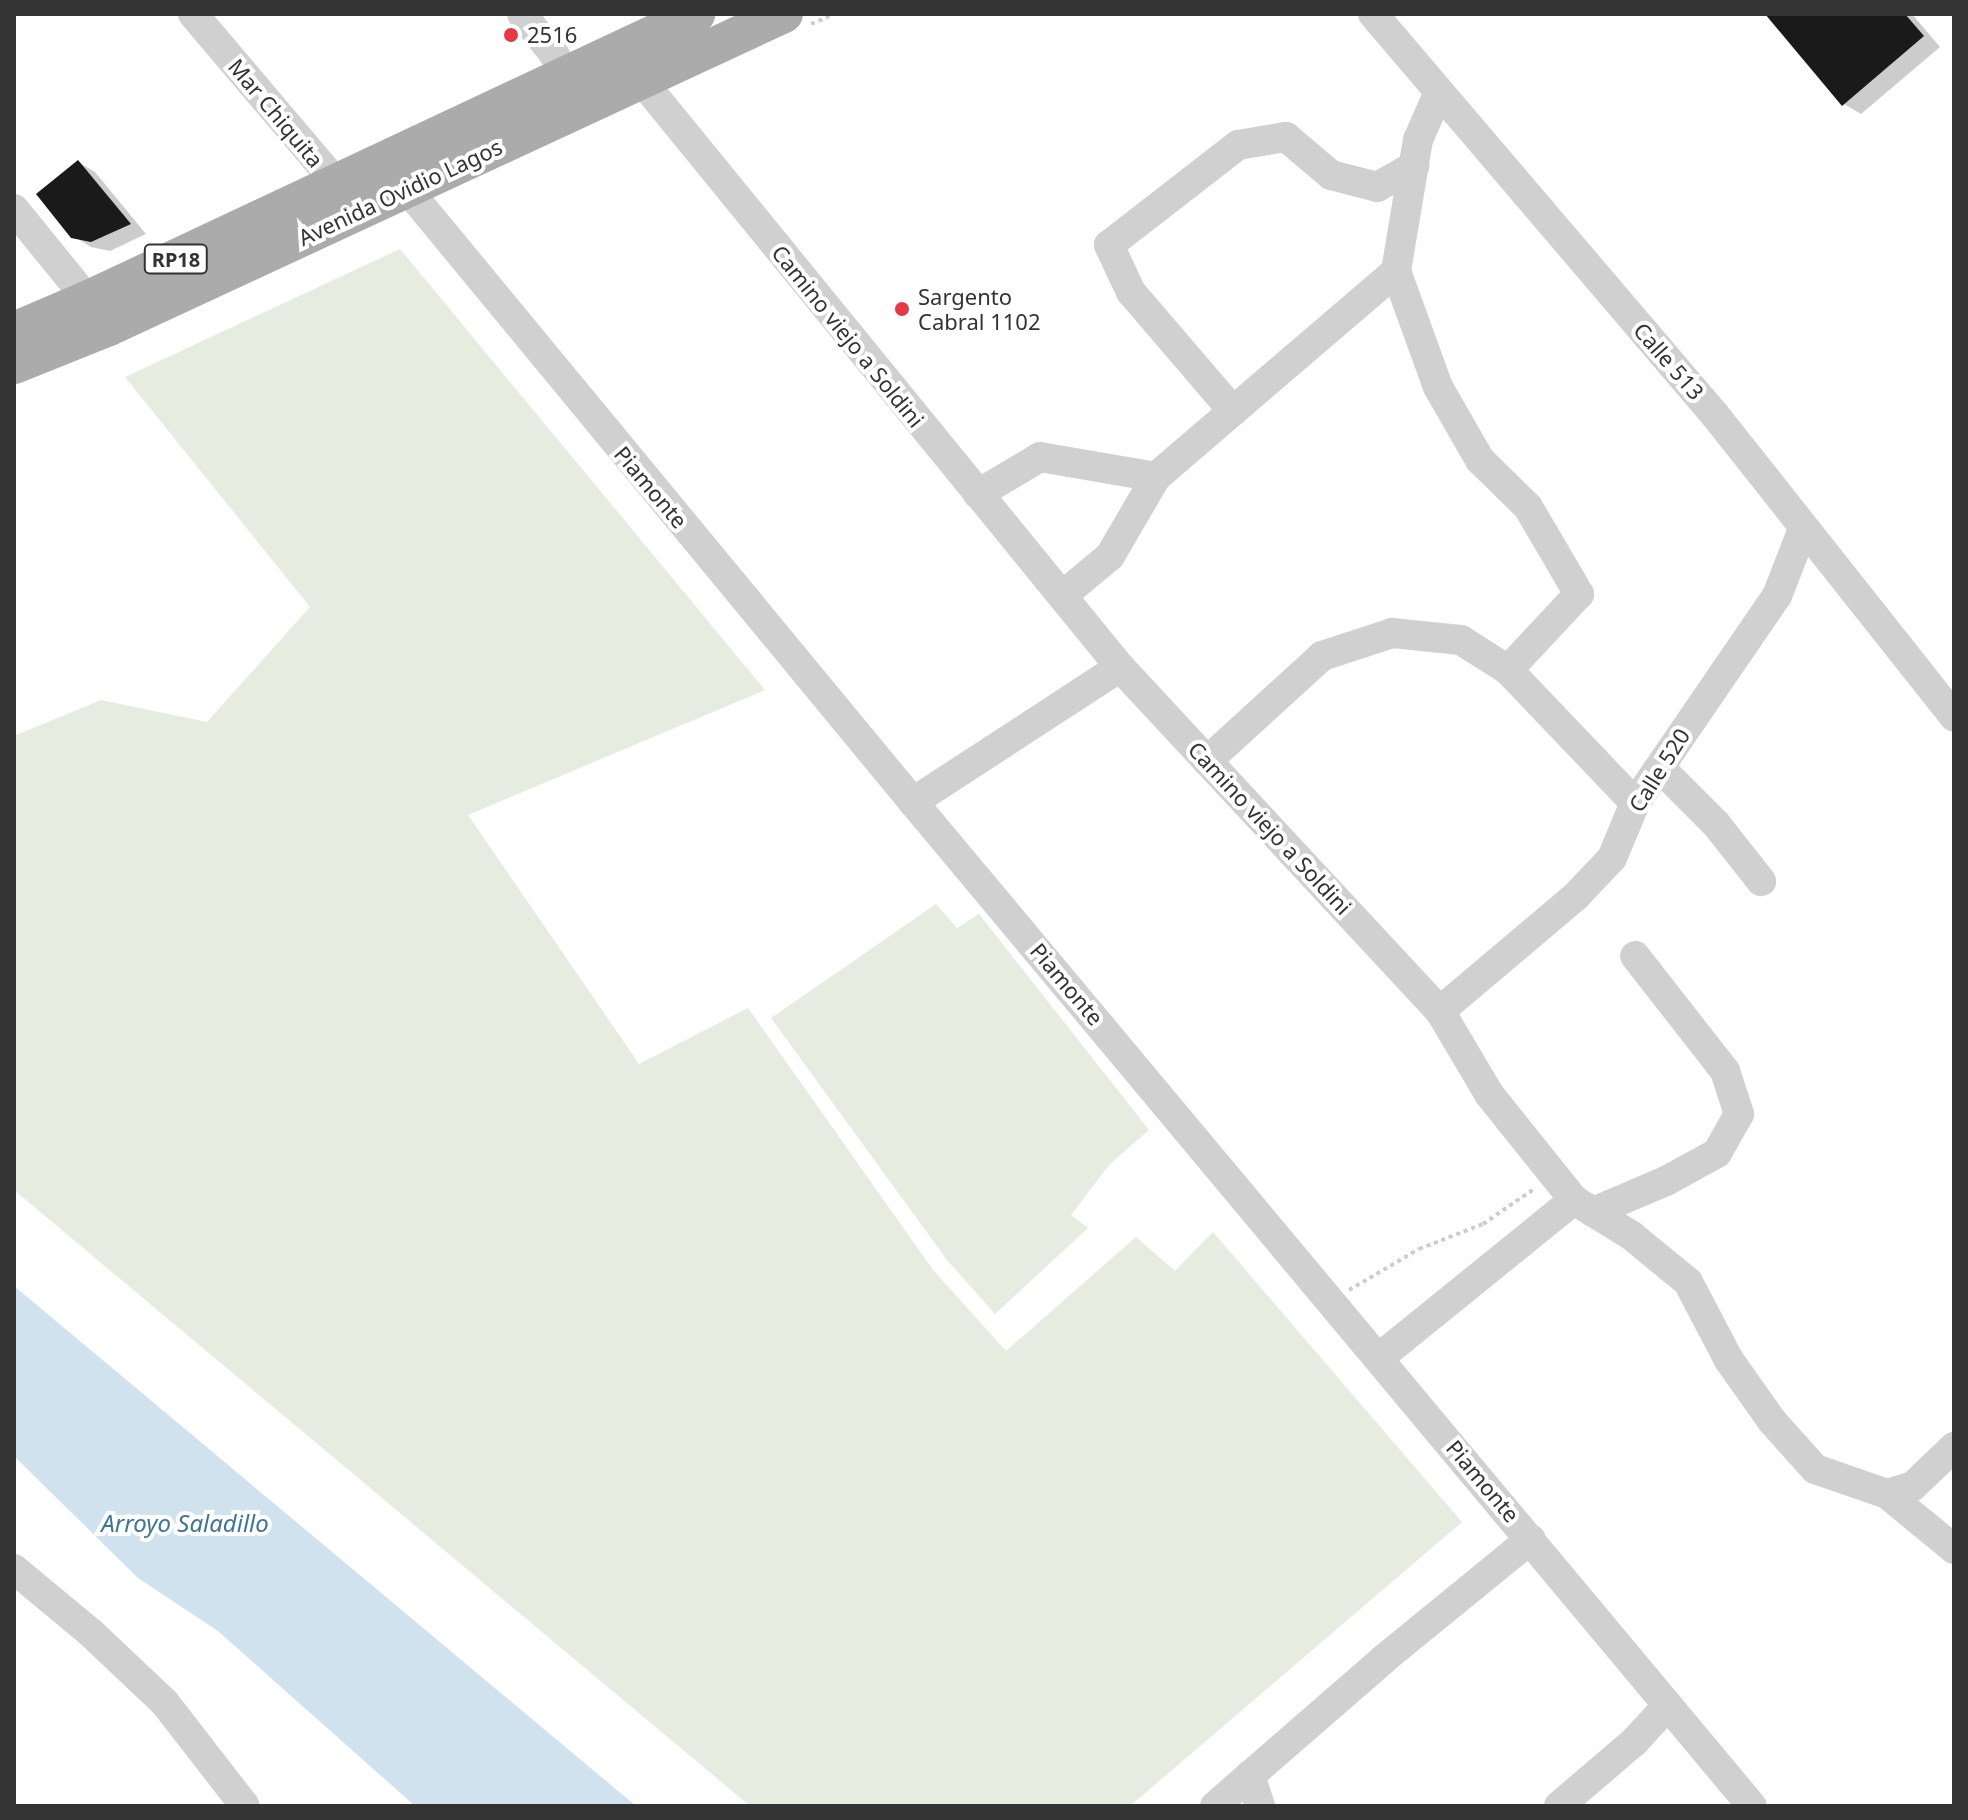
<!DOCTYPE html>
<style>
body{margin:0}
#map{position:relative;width:1968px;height:1820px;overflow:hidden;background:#fff;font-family:"Noto Sans",sans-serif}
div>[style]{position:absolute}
.green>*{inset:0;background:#e6ecdf}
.water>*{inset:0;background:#cfe2ee}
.shadow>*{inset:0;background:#0003}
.building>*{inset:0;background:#1a1a1a}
.path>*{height:4px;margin-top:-2px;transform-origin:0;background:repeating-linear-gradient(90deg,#cdcdcd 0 4px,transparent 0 8px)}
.minor>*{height:30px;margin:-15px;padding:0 15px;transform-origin:15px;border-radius:15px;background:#d0d0d0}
.major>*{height:38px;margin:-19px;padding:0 19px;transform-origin:19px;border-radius:19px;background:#ababab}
.dots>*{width:22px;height:22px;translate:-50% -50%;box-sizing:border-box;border:4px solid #fff;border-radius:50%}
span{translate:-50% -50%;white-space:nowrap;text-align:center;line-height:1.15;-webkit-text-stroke:8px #fff;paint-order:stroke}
.shield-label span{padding:2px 6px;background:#fff;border:2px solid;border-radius:6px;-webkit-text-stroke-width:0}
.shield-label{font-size:20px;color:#333;font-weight:700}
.poi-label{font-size:22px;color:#333}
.left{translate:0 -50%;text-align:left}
.street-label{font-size:22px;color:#333}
.water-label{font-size:24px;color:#3f7597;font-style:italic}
.frame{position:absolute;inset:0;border:16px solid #333;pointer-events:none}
</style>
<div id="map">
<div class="green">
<div style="clip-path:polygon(400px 249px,765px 690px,468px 815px,639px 1064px,748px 1008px,933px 1270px,1006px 1351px,1136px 1237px,1175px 1271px,1213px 1232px,1462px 1522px,1130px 1806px,750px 1806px,14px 1190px,14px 736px,101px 700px,207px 722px,310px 607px,125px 377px)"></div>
<div style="clip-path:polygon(936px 904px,957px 928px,979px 914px,1149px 1130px,1109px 1165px,1071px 1215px,1088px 1228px,995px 1314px,947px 1260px,771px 1018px)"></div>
</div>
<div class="water">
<div style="clip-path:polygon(14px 1286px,636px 1806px,415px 1806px,218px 1631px,138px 1578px,14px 1456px)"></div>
</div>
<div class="shadow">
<div style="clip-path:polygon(1768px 14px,1912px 14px,1940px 47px,1861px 114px,1844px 104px)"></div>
<div style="clip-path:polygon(78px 162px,95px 172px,146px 234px,110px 251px,91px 247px,73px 236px)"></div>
</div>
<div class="building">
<div style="clip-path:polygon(1765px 14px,1905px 14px,1924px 36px,1842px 106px)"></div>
<div style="clip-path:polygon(78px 160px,131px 224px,91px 242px,71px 238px,36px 194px)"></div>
</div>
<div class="path">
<div style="left:811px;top:24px;width:25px;rotate:-23deg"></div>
<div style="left:1349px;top:1290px;width:81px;rotate:-30.4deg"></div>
<div style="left:1419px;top:1249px;width:69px;rotate:-21.3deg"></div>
<div style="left:1483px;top:1224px;width:62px;rotate:-34.5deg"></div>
</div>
<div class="minor">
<div style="left:193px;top:14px;width:240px;rotate:49.7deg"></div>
<div style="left:522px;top:14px;width:51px;rotate:51.3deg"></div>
<div style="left:554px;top:54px;width:44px;rotate:59.9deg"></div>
<div style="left:1373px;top:14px;width:527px;rotate:49.54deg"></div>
<div style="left:1715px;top:415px;width:385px;rotate:51.6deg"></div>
<div style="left:629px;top:65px;width:777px;rotate:50.8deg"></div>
<div style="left:1120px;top:667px;width:470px;rotate:47.1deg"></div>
<div style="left:1440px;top:1011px;width:96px;rotate:59.4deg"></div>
<div style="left:1489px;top:1094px;width:136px;rotate:51.3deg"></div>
<div style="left:1574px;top:1200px;width:68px;rotate:31.8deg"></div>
<div style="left:1632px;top:1236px;width:72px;rotate:39.4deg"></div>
<div style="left:1688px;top:1282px;width:88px;rotate:62.3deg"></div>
<div style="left:1729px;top:1360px;width:75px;rotate:54.8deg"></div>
<div style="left:1772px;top:1421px;width:64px;rotate:48.1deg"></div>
<div style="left:1815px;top:1469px;width:76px;rotate:19.1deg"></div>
<div style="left:1887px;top:1494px;width:87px;rotate:39.4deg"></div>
<div style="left:393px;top:172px;width:817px;rotate:50.46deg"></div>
<div style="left:913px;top:802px;width:1308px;rotate:50.12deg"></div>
<div style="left:14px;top:209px;width:138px;rotate:50.9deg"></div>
<div style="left:1396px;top:271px;width:123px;rotate:70.1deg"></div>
<div style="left:1438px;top:387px;width:84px;rotate:60.1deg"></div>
<div style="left:1480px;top:460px;width:67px;rotate:44.4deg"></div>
<div style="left:1528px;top:507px;width:101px;rotate:59.6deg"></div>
<div style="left:1579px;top:594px;width:104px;rotate:133.1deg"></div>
<div style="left:1233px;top:411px;width:157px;rotate:-130.6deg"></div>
<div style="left:1131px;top:292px;width:52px;rotate:-115.1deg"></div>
<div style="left:1109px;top:245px;width:163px;rotate:-37.8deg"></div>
<div style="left:1238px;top:145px;width:49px;rotate:-9.5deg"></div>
<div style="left:1286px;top:137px;width:59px;rotate:40.2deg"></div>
<div style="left:1331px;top:175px;width:48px;rotate:14.6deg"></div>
<div style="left:1377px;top:187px;width:43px;rotate:-29.6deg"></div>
<div style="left:978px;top:494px;width:72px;rotate:-30.8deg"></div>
<div style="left:1040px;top:457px;width:118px;rotate:9.8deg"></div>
<div style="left:1156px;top:477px;width:316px;rotate:-40.6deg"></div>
<div style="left:1396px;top:271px;width:133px;rotate:-80.5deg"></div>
<div style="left:1418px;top:140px;width:52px;rotate:-66.4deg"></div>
<div style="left:1062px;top:596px;width:62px;rotate:-39.8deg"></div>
<div style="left:1110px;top:556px;width:91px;rotate:-59.8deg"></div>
<div style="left:1207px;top:761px;width:156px;rotate:-42.4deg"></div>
<div style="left:1322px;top:656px;width:74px;rotate:-18.2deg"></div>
<div style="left:1392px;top:633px;width:69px;rotate:5.8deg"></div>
<div style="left:1461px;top:640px;width:56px;rotate:32.6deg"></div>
<div style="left:1508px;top:670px;width:184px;rotate:46.3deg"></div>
<div style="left:1661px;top:769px;width:78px;rotate:45deg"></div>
<div style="left:1716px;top:824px;width:73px;rotate:51.7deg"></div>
<div style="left:913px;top:802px;width:247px;rotate:-33.1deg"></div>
<div style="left:1440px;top:1011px;width:178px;rotate:-40.2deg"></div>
<div style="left:1576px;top:896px;width:52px;rotate:-46.5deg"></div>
<div style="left:1612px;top:858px;width:60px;rotate:-67.3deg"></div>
<div style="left:1635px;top:803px;width:251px;rotate:-55.6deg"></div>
<div style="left:1777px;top:596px;width:72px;rotate:-68.8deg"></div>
<div style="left:1593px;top:1212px;width:79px;rotate:-23deg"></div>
<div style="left:1666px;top:1181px;width:58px;rotate:-28.8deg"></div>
<div style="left:1717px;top:1153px;width:45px;rotate:-60.6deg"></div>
<div style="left:1739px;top:1114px;width:45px;rotate:-108deg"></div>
<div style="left:1725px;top:1071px;width:146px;rotate:-128deg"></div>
<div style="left:1380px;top:1357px;width:250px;rotate:-39deg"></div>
<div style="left:1887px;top:1494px;width:27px;rotate:-17deg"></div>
<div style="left:1913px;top:1486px;width:57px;rotate:-43.6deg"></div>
<div style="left:14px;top:1569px;width:99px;rotate:39.7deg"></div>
<div style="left:90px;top:1632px;width:103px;rotate:43.4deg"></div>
<div style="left:165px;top:1703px;width:130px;rotate:52.2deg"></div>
<div style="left:1250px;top:1775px;width:33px;rotate:72deg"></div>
<div style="left:1215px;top:1806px;width:225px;rotate:-41deg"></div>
<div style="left:1385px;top:1658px;width:188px;rotate:-39.2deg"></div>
<div style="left:1559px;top:1806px;width:99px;rotate:-40.5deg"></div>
<div style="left:1634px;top:1742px;width:50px;rotate:-47.4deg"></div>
</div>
<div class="major">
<div style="left:14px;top:331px;width:82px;rotate:-23.1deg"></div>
<div style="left:89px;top:299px;width:671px;rotate:-25.15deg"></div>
<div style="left:14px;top:365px;width:102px;rotate:-21.8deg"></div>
<div style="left:109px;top:327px;width:744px;rotate:-24.88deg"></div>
</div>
<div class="dots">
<div style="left:511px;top:35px;background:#e63946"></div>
<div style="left:902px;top:309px;background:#e63946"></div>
</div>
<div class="shield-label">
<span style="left:176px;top:259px">RP18</span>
</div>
<div class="poi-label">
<span class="left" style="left:527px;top:35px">2516</span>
<span class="left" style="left:918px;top:309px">Sargento<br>Cabral 1102</span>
</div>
<div class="street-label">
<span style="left:276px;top:113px;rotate:50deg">Mar Chiquita</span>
<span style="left:400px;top:192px;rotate:-25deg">Avenida Ovidio Lagos</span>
<span style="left:848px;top:336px;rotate:51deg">Camino viejo a Soldini</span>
<span style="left:1669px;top:361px;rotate:49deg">Calle 513</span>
<span style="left:651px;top:487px;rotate:50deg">Piamonte</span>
<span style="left:1659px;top:770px;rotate:-58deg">Calle 520</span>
<span style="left:1270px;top:828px;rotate:47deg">Camino viejo a Soldini</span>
<span style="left:1067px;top:984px;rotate:50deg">Piamonte</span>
<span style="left:1483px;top:1481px;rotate:50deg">Piamonte</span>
</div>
<div class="water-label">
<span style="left:185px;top:1523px">Arroyo Saladillo</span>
</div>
<div class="frame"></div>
</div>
